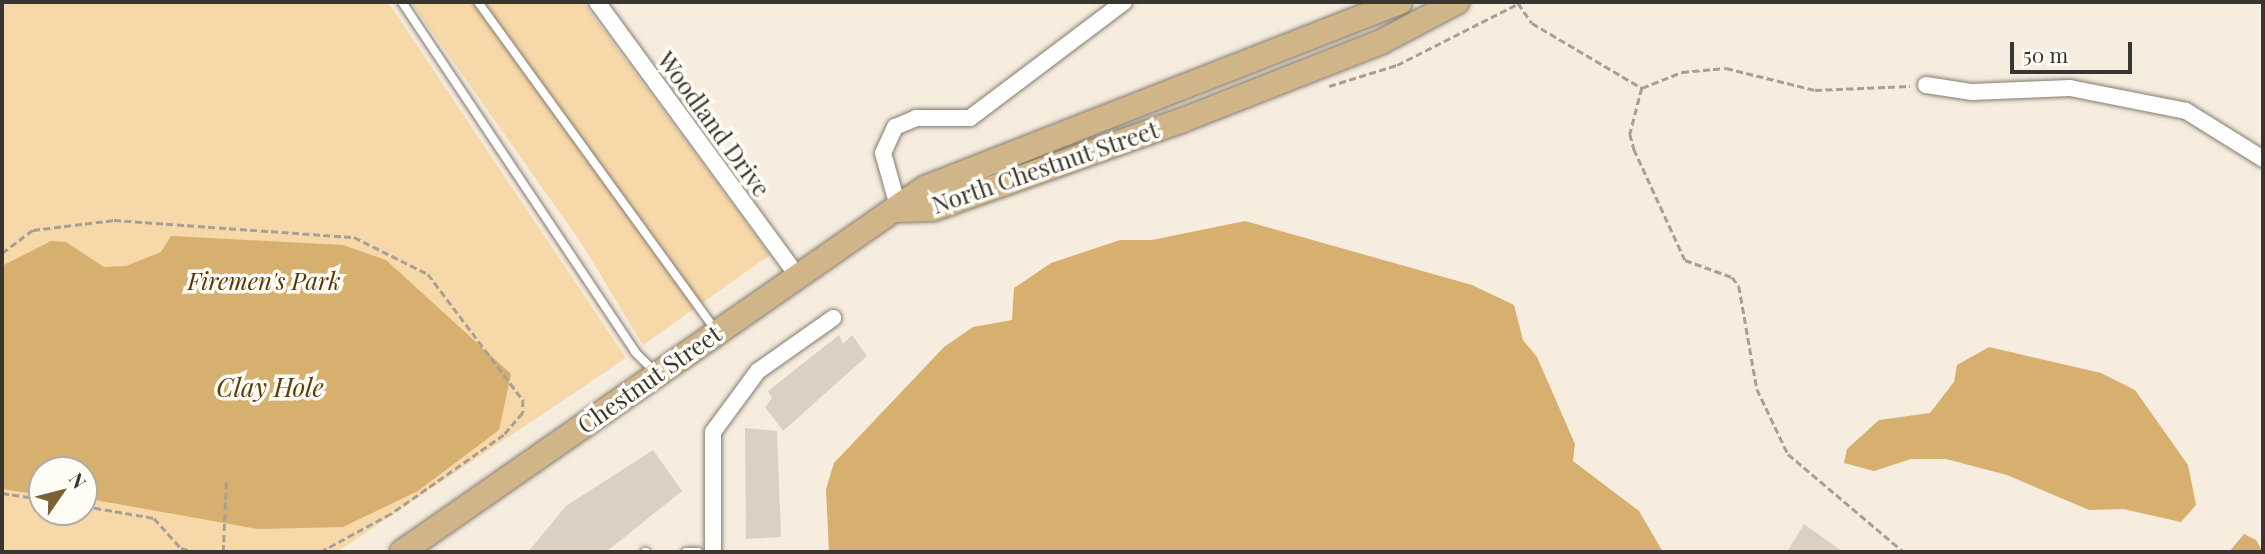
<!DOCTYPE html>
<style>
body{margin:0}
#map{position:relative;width:2265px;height:554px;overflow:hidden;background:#f6eddf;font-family:"Playfair Display",serif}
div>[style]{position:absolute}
.green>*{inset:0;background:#f6d8a9}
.water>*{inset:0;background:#d7af6f}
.building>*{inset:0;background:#dad1c3}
.path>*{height:2.5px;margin-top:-1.25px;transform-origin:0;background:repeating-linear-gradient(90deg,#a7a096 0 7px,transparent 0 10.5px)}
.roads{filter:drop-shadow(0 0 2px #847c6f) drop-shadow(0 0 2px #847c6f)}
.service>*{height:8px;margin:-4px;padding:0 4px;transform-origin:4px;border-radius:4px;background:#fff}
.minor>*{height:16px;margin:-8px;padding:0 8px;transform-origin:8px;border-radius:8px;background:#fff}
.primary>*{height:24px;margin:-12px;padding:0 12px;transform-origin:12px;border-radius:12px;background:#d0b589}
span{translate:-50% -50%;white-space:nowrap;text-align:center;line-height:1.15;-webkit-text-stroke:7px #fffbf5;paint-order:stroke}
.street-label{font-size:24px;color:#393530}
.park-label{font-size:24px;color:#533802;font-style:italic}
.water-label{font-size:26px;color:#593e0a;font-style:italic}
.frame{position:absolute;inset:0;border:4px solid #393530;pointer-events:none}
.north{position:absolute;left:28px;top:456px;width:70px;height:70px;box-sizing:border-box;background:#fffbf5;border:2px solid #b0aca6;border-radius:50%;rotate:55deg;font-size:19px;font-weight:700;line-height:28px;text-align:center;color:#393530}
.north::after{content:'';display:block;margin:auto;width:24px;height:32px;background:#7c6033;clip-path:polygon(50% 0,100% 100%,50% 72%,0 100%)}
.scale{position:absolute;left:2010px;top:42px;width:122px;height:32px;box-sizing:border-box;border:4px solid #393530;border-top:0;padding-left:9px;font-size:21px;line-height:24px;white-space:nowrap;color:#393530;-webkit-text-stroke:5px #fffbf5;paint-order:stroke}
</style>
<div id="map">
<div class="green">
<div style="clip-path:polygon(evenodd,2px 2px,388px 2px,626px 358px,337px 552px,2px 552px,2px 2px,42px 470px,84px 470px,84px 512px,42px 512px,42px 470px)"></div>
<div style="clip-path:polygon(411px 2px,583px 2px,770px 255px,643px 345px,582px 244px)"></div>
</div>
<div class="water">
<div style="clip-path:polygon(1245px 221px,1472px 285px,1514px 305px,1523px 340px,1537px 357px,1575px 444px,1573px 461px,1639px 511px,1663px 552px,829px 552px,826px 489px,834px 463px,944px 347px,973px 327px,1012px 320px,1014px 288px,1051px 263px,1120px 240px,1152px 240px)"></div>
<div style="clip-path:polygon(171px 236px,343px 245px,386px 260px,511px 374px,499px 430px,418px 491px,343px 527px,258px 529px,84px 498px,84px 470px,42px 470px,42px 495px,2px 489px,2px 266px,51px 241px,66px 242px,104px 267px,126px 266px,161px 252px)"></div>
<div style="clip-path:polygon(1989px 347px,2101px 373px,2135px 390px,2188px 465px,2196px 505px,2181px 522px,2123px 509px,2089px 510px,2007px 475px,1946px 459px,1911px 459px,1874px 471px,1844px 463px,1847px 449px,1879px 420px,1930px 413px,1954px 382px,1957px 365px)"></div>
<div style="clip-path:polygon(2244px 534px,2256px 540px,2263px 552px,2229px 552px)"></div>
</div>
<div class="building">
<div style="clip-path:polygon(839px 335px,843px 344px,852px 335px,867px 356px,783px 431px,765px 407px,772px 398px,768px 391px)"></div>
<div style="clip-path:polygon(745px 428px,777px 431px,781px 537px,746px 539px)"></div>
<div style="clip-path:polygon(653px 450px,682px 491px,606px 552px,528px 552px,566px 506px)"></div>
<div style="clip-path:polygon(1804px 524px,1843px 552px,1787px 552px)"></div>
</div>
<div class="path">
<div style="left:1518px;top:3px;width:24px;rotate:55deg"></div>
<div style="left:1532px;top:23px;width:128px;rotate:30.6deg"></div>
<div style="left:1642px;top:88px;width:43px;rotate:-21.8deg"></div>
<div style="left:1682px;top:72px;width:44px;rotate:-5.2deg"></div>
<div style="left:1726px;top:68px;width:92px;rotate:13.9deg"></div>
<div style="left:1815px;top:90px;width:95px;rotate:-2.4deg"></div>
<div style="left:1329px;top:86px;width:71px;rotate:-17.2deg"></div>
<div style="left:1397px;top:65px;width:139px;rotate:-26.9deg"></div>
<div style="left:1642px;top:88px;width:48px;rotate:104.6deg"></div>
<div style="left:1630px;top:134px;width:16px;rotate:75deg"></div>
<div style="left:1634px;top:149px;width:122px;rotate:65.3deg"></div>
<div style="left:1685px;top:260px;width:50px;rotate:19.9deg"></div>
<div style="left:1732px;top:277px;width:11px;rotate:52deg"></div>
<div style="left:1739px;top:286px;width:105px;rotate:80.1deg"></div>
<div style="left:1757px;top:389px;width:72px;rotate:64.5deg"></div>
<div style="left:1788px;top:454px;width:152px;rotate:40.2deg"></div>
<div style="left:2px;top:253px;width:39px;rotate:-37deg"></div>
<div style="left:33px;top:230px;width:82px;rotate:-7deg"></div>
<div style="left:114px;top:220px;width:241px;rotate:4.1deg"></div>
<div style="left:354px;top:237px;width:83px;rotate:26.6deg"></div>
<div style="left:428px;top:274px;width:158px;rotate:53deg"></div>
<div style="left:523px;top:400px;width:13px;rotate:90deg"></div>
<div style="left:523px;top:413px;width:29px;rotate:131deg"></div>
<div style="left:504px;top:435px;width:138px;rotate:145deg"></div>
<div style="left:391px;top:514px;width:80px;rotate:151.5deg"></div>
<div style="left:2px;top:493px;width:40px;rotate:8.5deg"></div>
<div style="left:84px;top:506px;width:71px;rotate:9.7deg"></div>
<div style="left:154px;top:518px;width:40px;rotate:48deg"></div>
<div style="left:181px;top:548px;width:16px;rotate:15deg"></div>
<div style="left:223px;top:552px;width:70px;rotate:-87.5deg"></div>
</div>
<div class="roads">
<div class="service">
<div style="left:402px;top:2px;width:420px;rotate:56.3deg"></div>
<div style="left:635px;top:352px;width:28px;rotate:45deg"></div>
<div style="left:478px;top:2px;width:404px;rotate:54.1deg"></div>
<div style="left:645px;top:552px;width:1px"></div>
<div style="left:686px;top:552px;width:12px"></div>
</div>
<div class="minor">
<div style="left:597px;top:2px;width:336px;rotate:53.8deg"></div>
<div style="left:1926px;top:85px;width:47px;rotate:8.7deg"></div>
<div style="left:1972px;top:92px;width:98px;rotate:-2.3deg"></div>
<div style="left:2070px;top:88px;width:118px;rotate:11.2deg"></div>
<div style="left:2186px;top:111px;width:91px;rotate:31.9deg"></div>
<div style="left:899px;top:210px;width:59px;rotate:-105.7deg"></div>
<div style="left:883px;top:153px;width:29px;rotate:-65deg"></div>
<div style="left:895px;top:127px;width:23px;rotate:-23deg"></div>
<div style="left:916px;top:118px;width:54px"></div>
<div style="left:970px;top:118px;width:193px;rotate:-37deg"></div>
<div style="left:713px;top:552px;width:120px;rotate:-90deg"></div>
<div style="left:713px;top:432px;width:76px;rotate:-53.6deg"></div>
<div style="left:758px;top:371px;width:92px;rotate:-35.2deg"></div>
</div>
<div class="primary">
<div style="left:899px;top:210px;width:34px;rotate:-2deg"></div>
<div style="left:933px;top:209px;width:265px;rotate:-19.6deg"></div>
<div style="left:1183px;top:120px;width:213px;rotate:-21.5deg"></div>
<div style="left:1381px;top:42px;width:86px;rotate:-27.8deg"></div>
<div style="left:402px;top:552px;width:637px;rotate:-34.84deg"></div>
<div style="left:925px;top:188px;width:510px;rotate:-21.38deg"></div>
</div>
</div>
<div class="street-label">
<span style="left:714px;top:124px;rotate:54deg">Woodland Drive</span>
<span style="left:1045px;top:167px;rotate:-19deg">North Chestnut Street</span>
<span style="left:649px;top:379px;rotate:-35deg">Chestnut Street</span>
</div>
<div class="park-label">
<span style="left:264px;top:281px">Firemen's Park</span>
</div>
<div class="water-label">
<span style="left:270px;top:387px">Clay Hole</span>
</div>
<div class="frame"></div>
<div class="north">N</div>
<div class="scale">50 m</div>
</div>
